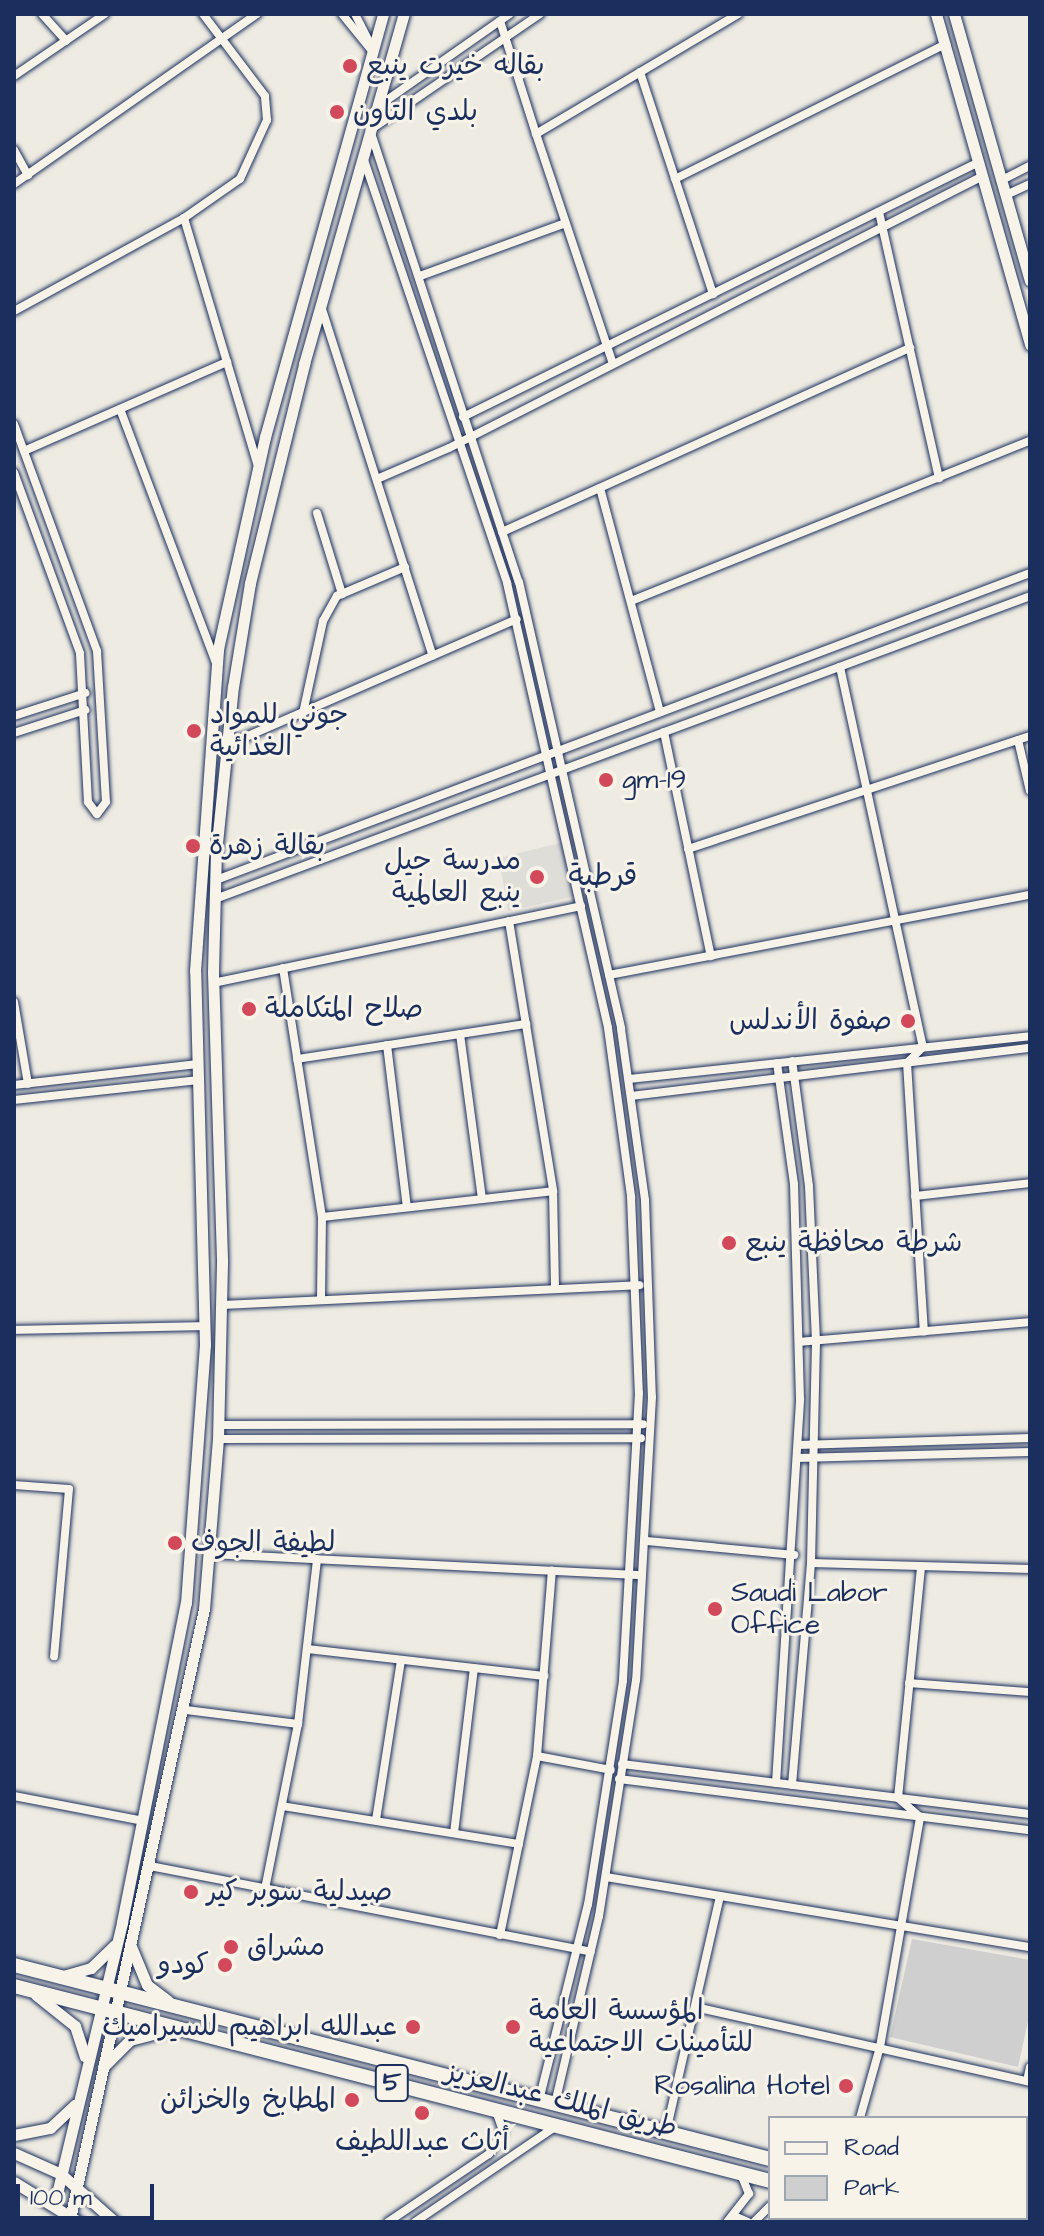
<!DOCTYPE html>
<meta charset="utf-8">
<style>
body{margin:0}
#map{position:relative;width:1044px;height:2236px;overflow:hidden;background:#eeebe2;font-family:"Architects Daughter","Playpen Sans Arabic",sans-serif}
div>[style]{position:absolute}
.built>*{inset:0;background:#deddd8}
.green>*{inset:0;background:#cfcfcf}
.roads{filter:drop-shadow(0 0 2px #1b2f5e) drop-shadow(0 0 2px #1b2f5e)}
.street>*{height:8px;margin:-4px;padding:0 4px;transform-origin:4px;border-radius:4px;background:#f7f3e8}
.secondary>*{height:11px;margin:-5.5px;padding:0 5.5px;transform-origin:5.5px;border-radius:5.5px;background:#f7f3e8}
.highway>*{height:14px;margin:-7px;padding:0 7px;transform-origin:7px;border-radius:7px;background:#f7f3e8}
.dots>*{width:22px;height:22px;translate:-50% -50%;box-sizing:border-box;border:4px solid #f7f3e8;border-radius:50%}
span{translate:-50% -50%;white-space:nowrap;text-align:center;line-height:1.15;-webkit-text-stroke:6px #f7f3e8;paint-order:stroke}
.shield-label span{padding:2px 6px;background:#f7f3e8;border:2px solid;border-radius:6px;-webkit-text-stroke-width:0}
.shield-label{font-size:26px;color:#1b2f5e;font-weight:700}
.poi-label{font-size:28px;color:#1b2f5e}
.left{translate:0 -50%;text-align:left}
.right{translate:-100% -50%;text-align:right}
.street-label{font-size:28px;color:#1b2f5e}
.neighbourhood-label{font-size:30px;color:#1b2f5e}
.frame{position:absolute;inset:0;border:16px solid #1b2f5e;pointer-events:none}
.legend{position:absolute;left:768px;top:2116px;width:260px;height:104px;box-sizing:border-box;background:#f7f3e8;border:2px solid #9fa5b1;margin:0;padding:10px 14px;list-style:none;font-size:24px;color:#1b2f5e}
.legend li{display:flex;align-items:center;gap:16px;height:40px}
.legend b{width:40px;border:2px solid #9fa5b1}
.scale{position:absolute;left:16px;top:2184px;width:138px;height:36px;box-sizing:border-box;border:4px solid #1b2f5e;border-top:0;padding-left:10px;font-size:24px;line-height:28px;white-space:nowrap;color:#1b2f5e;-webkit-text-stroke:6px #f7f3e8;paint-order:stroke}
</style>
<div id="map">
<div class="built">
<div style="clip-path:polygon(564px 842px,576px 896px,508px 911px,499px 858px)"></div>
</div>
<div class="green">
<div style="clip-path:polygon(912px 1939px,1030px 1960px,1030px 2012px,1018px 2067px,890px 2037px)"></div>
</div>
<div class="roads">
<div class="street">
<div style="left:42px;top:14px;width:36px;rotate:48deg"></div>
<div style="left:342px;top:14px;width:49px;rotate:50.8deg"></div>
<div style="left:355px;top:14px;width:29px;rotate:63deg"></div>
<div style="left:540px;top:14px;width:206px;rotate:145.7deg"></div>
<div style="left:370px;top:130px;width:476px;rotate:71.8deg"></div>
<div style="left:519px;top:582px;width:458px;rotate:77.1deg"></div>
<div style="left:621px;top:1029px;width:173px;rotate:82deg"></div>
<div style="left:645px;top:1200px;width:197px;rotate:88deg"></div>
<div style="left:652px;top:1397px;width:283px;rotate:93.2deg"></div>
<div style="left:636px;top:1680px;width:239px;rotate:98.9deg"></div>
<div style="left:599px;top:1916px;width:192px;rotate:103.2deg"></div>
<div style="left:500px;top:21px;width:119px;rotate:72.3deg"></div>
<div style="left:640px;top:72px;width:234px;rotate:71.8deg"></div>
<div style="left:14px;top:76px;width:110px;rotate:-34.3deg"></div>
<div style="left:377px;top:107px;width:162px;rotate:-35deg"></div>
<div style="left:14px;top:150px;width:29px;rotate:61deg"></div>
<div style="left:363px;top:157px;width:450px;rotate:71.3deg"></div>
<div style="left:507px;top:583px;width:456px;rotate:77.2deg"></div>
<div style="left:608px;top:1028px;width:171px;rotate:82.2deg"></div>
<div style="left:631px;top:1197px;width:196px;rotate:87.7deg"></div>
<div style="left:639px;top:1393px;width:288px;rotate:93.2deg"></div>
<div style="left:623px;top:1681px;width:226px;rotate:98.9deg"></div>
<div style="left:588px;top:1904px;width:202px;rotate:104deg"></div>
<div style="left:675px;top:179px;width:303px;rotate:-26.5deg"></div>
<div style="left:1002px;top:180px;width:31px;rotate:-27deg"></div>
<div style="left:14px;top:184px;width:297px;rotate:-35deg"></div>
<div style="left:1006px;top:195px;width:26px;rotate:-25deg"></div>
<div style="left:879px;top:212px;width:273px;rotate:77.3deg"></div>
<div style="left:184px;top:218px;width:260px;rotate:73.4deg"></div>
<div style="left:420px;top:276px;width:155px;rotate:-20deg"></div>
<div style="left:321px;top:306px;width:367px;rotate:72.3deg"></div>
<div style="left:14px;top:311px;width:194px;rotate:-28.7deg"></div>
<div style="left:184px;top:218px;width:68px;rotate:-34.9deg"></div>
<div style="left:240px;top:179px;width:65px;rotate:-65.4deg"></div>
<div style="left:267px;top:120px;width:24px;rotate:-95deg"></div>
<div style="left:265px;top:96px;width:103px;rotate:-127.1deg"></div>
<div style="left:612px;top:361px;width:239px;rotate:-108.5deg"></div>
<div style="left:536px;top:134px;width:235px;rotate:-30.7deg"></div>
<div style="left:120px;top:409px;width:272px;rotate:69.3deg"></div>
<div style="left:463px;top:417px;width:576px;rotate:-26.3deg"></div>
<div style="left:14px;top:424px;width:242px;rotate:69.9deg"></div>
<div style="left:97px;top:651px;width:151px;rotate:86.6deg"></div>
<div style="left:106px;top:802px;width:15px;rotate:127deg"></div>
<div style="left:97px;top:814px;width:15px;rotate:-127deg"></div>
<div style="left:88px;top:802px;width:149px;rotate:-93.1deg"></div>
<div style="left:80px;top:653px;width:192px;rotate:-110.1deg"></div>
<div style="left:24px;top:451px;width:222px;rotate:-23.7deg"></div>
<div style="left:377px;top:479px;width:78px;rotate:-23.3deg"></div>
<div style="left:449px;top:448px;width:599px;rotate:-26.99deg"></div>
<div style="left:600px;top:488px;width:232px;rotate:75deg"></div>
<div style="left:317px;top:513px;width:85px;rotate:72.8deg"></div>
<div style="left:502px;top:532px;width:448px;rotate:-24.3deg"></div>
<div style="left:631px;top:601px;width:430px;rotate:-21.9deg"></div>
<div style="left:840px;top:667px;width:389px;rotate:77.7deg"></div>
<div style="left:923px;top:1047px;width:23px;rotate:135deg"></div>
<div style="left:907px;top:1063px;width:269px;rotate:86.4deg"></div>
<div style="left:303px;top:713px;width:94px;rotate:-77.7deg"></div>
<div style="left:323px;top:621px;width:29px;rotate:-61deg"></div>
<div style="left:337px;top:596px;width:74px;rotate:-23.1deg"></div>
<div style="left:14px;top:716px;width:75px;rotate:-17.9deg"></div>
<div style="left:664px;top:732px;width:229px;rotate:78.2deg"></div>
<div style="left:14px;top:733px;width:75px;rotate:-17.9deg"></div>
<div style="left:1018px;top:740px;width:52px;rotate:76.8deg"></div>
<div style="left:225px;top:746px;width:318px;rotate:-23.5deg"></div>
<div style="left:688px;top:849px;width:360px;rotate:-18.3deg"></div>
<div style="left:216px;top:880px;width:870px;rotate:-20.66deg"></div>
<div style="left:215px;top:899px;width:870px;rotate:-20.39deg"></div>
<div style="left:509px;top:921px;width:274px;rotate:80.7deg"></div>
<div style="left:553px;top:1191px;width:98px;rotate:88.8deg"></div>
<div style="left:283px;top:968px;width:252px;rotate:81.1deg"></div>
<div style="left:322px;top:1217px;width:83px;rotate:90.7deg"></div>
<div style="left:609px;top:975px;width:429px;rotate:-10.8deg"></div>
<div style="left:213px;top:983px;width:376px;rotate:-11.8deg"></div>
<div style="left:14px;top:1002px;width:83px;rotate:80.3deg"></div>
<div style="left:460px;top:1034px;width:166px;rotate:82.4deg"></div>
<div style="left:387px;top:1045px;width:163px;rotate:83deg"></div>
<div style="left:297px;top:1059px;width:232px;rotate:-8.7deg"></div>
<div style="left:629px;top:1079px;width:403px;rotate:-6.1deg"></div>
<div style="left:14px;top:1085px;width:185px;rotate:-6.5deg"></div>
<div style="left:631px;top:1096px;width:402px;rotate:-6.9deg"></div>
<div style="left:14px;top:1100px;width:186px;rotate:-6.2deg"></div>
<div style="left:915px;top:1196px;width:116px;rotate:-6.4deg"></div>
<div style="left:322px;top:1217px;width:232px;rotate:-6.4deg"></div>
<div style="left:221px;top:1305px;width:419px;rotate:-2.7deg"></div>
<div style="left:14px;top:1330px;width:190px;rotate:-1.2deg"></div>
<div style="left:799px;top:1342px;width:232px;rotate:-4.9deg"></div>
<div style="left:219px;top:1425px;width:424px;rotate:-0.1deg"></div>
<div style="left:218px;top:1439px;width:423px;rotate:-0.1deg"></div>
<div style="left:798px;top:1445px;width:232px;rotate:-1.7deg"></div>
<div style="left:798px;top:1458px;width:232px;rotate:-1.5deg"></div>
<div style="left:14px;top:1485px;width:55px;rotate:4.2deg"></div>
<div style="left:69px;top:1489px;width:168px;rotate:95.1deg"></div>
<div style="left:647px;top:1541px;width:148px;rotate:5.4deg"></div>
<div style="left:210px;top:1554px;width:428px;rotate:2.8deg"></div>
<div style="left:811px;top:1563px;width:219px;rotate:1.6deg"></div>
<div style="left:307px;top:1649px;width:239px;rotate:6.5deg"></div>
<div style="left:909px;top:1683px;width:121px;rotate:4.3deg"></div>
<div style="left:186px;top:1710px;width:113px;rotate:7.1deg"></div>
<div style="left:537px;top:1756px;width:75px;rotate:10.7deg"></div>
<div style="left:622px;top:1764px;width:411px;rotate:7deg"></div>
<div style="left:619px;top:1779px;width:414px;rotate:7.1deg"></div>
<div style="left:776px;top:1783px;width:385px;rotate:-86.4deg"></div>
<div style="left:800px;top:1399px;width:215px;rotate:-91.6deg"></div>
<div style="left:794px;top:1184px;width:122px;rotate:-98deg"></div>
<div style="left:792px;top:1785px;width:223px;rotate:-85.1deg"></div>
<div style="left:811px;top:1563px;width:222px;rotate:-88.7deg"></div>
<div style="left:816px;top:1341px;width:155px;rotate:-92.6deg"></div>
<div style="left:809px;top:1186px;width:126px;rotate:-97.7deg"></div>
<div style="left:14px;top:1796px;width:132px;rotate:10.9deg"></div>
<div style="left:282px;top:1806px;width:240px;rotate:9.1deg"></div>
<div style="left:376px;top:1820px;width:162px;rotate:-81.1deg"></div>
<div style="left:454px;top:1833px;width:166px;rotate:-83.1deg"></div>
<div style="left:150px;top:1866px;width:449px;rotate:11deg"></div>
<div style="left:606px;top:1877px;width:430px;rotate:9.4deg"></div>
<div style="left:265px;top:1889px;width:168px;rotate:-78.7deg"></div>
<div style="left:298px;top:1724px;width:166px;rotate:-83.4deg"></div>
<div style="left:500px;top:1935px;width:183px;rotate:-78.3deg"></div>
<div style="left:537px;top:1756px;width:186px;rotate:-85.4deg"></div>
<div style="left:695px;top:2007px;width:343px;rotate:12.6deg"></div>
<div style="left:1027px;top:2081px;width:14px;rotate:-78deg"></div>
<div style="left:860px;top:2118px;width:74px;rotate:-74.3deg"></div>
<div style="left:880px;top:2047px;width:233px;rotate:-80.1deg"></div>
<div style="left:920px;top:1817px;width:29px;rotate:-139deg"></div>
<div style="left:898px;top:1798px;width:233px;rotate:-84.3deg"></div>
<div style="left:666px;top:2132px;width:242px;rotate:-77.1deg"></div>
<div style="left:734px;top:2216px;width:15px;rotate:23deg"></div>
<div style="left:388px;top:2222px;width:122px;rotate:-34deg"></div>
<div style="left:489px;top:2154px;width:27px;rotate:-59deg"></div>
<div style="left:503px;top:2131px;width:21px;rotate:-109deg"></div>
<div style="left:415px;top:2222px;width:171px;rotate:-34.2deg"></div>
<div style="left:727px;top:2222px;width:36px;rotate:-52deg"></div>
<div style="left:749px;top:2194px;width:22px;rotate:-112deg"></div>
<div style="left:754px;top:2222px;width:23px;rotate:-45deg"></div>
</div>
<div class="secondary">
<div style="left:936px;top:14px;width:344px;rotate:74.1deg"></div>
<div style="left:954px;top:14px;width:277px;rotate:74.1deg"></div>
<div style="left:130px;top:1944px;width:44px;rotate:67.5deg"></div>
<div style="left:147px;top:1985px;width:26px;rotate:37deg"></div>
<div style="left:63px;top:1976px;width:29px;rotate:-16deg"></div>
<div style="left:91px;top:1968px;width:33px;rotate:-44deg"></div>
<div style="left:36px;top:1995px;width:50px;rotate:38.5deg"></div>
<div style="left:75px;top:2026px;width:32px;rotate:72deg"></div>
<div style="left:103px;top:2067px;width:38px;rotate:-45deg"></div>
<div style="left:130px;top:2040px;width:43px;rotate:-14.7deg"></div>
<div style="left:14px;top:2135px;width:37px;rotate:-11deg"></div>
<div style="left:50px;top:2128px;width:34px;rotate:-43deg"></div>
<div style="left:14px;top:2153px;width:51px;rotate:24.1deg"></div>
<div style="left:61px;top:2174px;width:72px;rotate:41.6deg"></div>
<div style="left:14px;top:2182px;width:76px;rotate:31.6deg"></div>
<div style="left:55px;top:2202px;width:288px;rotate:-76.5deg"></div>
<div style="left:122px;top:1922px;width:325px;rotate:-78.7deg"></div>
<div style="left:186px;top:1603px;width:259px;rotate:-85.8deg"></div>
<div style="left:205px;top:1345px;width:374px;rotate:-91.5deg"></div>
<div style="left:195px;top:971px;width:323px;rotate:-85.9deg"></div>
<div style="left:218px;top:649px;width:217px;rotate:-77.5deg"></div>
<div style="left:265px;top:437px;width:439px;rotate:-74.4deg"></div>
<div style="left:71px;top:2214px;width:619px;rotate:-77.6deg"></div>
<div style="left:204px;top:1609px;width:171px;rotate:-85.3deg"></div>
<div style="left:218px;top:1439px;width:180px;rotate:-88.7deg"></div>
<div style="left:222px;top:1259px;width:287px;rotate:-91.8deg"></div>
<div style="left:213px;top:972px;width:119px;rotate:-88.6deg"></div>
<div style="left:216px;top:853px;width:167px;rotate:-84.2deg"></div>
<div style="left:233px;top:687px;width:105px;rotate:-80.7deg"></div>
<div style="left:250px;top:583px;width:226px;rotate:-76.1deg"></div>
<div style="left:304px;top:364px;width:364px;rotate:-74.1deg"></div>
</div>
<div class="highway">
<div style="left:14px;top:1965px;width:780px;rotate:14.39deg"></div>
<div style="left:14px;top:1986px;width:781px;rotate:14.46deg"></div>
<div style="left:914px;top:2218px;width:16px;rotate:15deg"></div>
<div style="left:1024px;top:2218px;width:6px;rotate:9deg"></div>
</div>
</div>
<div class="dots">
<div style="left:350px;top:66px;background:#d1495b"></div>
<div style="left:337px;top:112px;background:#d1495b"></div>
<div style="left:194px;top:731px;background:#d1495b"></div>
<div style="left:606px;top:780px;background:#d1495b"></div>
<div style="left:193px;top:846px;background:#d1495b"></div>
<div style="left:537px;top:877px;background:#d1495b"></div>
<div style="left:249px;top:1009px;background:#d1495b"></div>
<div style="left:908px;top:1021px;background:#d1495b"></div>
<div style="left:729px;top:1243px;background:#d1495b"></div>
<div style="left:175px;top:1543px;background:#d1495b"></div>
<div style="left:715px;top:1609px;background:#d1495b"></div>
<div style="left:191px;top:1892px;background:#d1495b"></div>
<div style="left:231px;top:1947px;background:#d1495b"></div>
<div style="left:225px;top:1965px;background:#d1495b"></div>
<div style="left:413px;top:2027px;background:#d1495b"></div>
<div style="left:513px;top:2027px;background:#d1495b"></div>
<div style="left:846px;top:2086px;background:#d1495b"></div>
<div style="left:352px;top:2100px;background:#d1495b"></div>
<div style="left:422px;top:2113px;background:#d1495b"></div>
</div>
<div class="shield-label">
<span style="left:392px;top:2083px">5</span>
</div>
<div class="poi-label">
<span class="left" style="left:366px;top:66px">بقاله خيرت ينبع</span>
<span class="left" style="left:353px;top:112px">بلدي التاون</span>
<span class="left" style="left:210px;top:731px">جوني للمواد<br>الغذائية</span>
<span class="left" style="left:622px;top:780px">gm-19</span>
<span class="left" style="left:209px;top:846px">بقالة زهرة</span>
<span class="right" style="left:521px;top:877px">مدرسة جيل<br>ينبع العالمية</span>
<span class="left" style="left:265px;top:1009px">صلاح المتكاملة</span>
<span class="right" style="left:892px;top:1021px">صفوة الأندلس</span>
<span class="left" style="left:745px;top:1243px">شرطة محافظة ينبع</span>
<span class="left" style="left:191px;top:1543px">لطيفة الجوف</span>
<span class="left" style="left:731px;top:1609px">Saudi Labor<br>Office</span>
<span class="left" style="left:207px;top:1892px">صيدلية سوبر كير</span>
<span class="left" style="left:247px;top:1947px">مشراق</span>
<span class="right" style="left:209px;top:1965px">كودو</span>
<span class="left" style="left:529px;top:2027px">المؤسسة العامة<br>للتأمينات الاجتماعية</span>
<span class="right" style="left:397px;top:2027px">عبدالله ابراهيم للسيراميك</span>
<span class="right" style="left:830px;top:2086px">Rosalina Hotel</span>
<span class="right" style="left:336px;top:2100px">المطابخ والخزائن</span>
<span style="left:422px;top:2142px">أثاث عبداللطيف</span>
</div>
<div class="street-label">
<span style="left:561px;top:2100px;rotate:14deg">طريق الملك عبدالعزيز</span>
</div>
<div class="neighbourhood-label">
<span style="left:603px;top:876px">قرطبة</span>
</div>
<div class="frame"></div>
<ul class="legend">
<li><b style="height:10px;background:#f7f3e8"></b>Road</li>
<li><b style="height:22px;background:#cfcfcf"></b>Park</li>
</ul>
<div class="scale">100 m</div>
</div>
